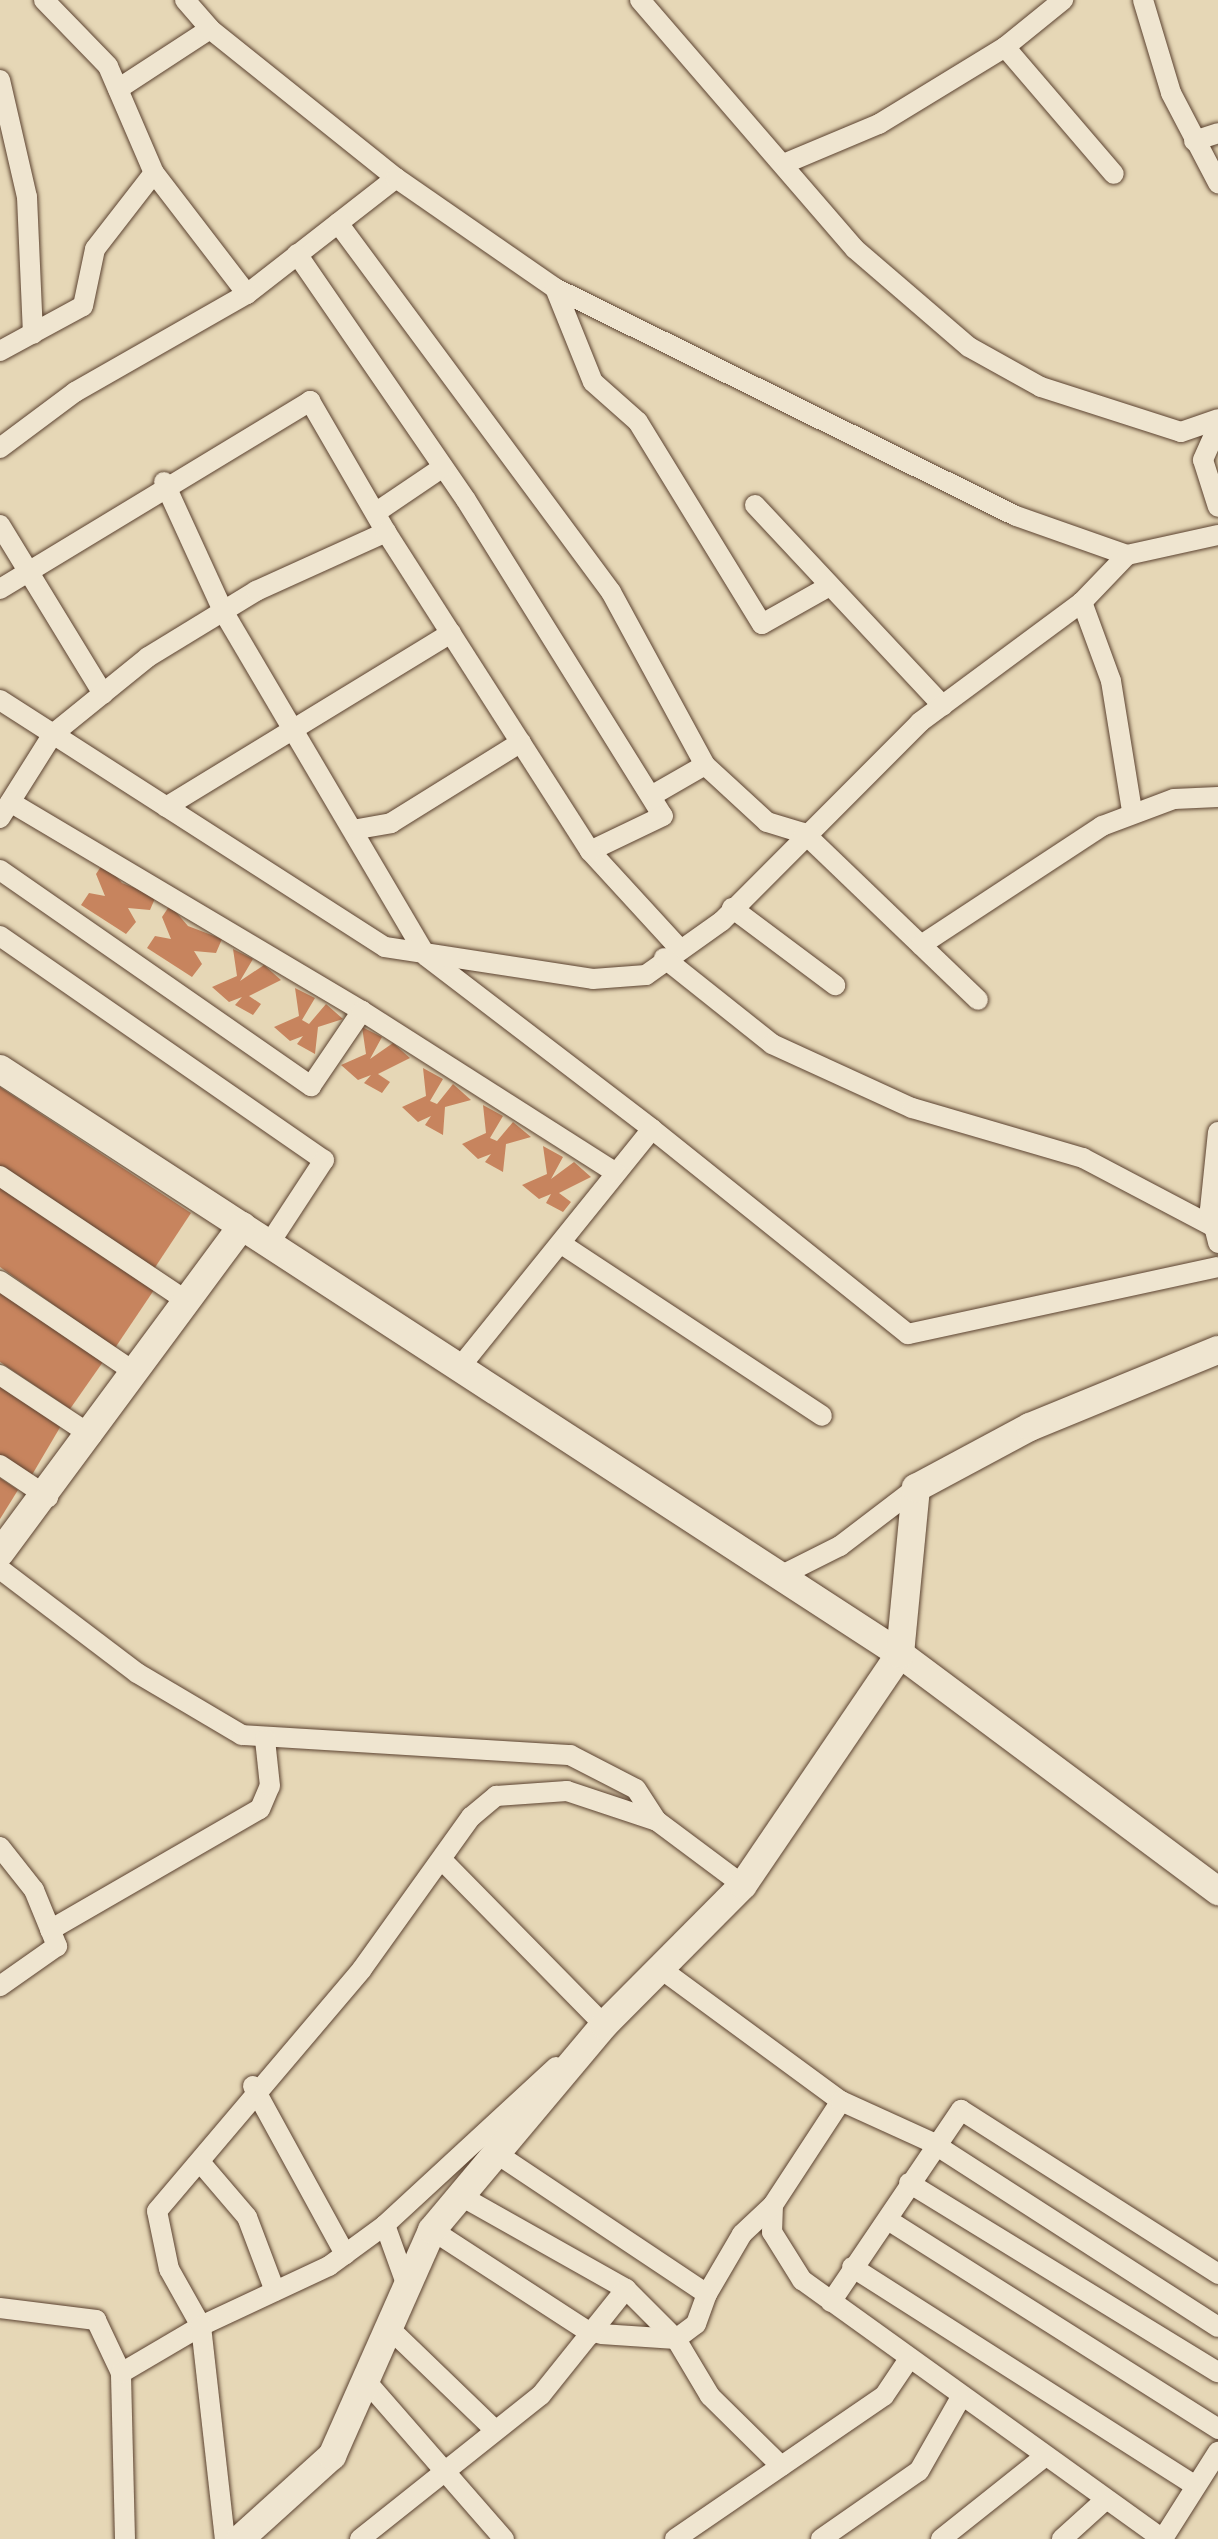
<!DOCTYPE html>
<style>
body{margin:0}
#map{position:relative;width:1218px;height:2539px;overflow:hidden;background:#e6d7b6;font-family:Vollkorn,serif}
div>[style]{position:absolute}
.building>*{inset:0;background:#c7845e}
.roads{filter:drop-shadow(0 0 2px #5b4230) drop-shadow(0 0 2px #5b4230)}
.minor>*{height:20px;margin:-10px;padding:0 10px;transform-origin:10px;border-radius:10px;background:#efe5d0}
.tertiary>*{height:28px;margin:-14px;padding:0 14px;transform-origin:14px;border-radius:14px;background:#efe5d0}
span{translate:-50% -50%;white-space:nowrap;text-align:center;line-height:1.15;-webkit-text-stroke:8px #efe5d0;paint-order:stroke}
</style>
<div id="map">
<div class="building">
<div style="clip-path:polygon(104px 862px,122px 883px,156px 896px,150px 910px,128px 908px,136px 922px,126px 934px,81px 905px,89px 893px,105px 896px,96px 874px)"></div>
<div style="clip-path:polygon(170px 905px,188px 926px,222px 939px,216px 953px,194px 951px,202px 964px,192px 977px,147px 948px,155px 936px,171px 939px,162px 917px)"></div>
<div style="clip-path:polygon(233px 949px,253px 959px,240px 981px,264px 965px,281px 980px,249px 996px,261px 1004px,253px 1015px,235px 1005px,242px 997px,229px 1002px,212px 987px,237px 976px)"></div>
<div style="clip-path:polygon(295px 988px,315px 998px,302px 1020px,309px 1024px,326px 1004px,343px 1019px,318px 1027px,315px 1054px,297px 1044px,303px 1036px,290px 1041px,274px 1027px,299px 1016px)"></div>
<div style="clip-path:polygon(362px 1027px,382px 1037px,370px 1059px,393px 1043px,410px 1058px,378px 1074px,390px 1082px,382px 1093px,364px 1083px,371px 1075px,358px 1080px,341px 1065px,366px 1054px)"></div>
<div style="clip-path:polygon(423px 1068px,443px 1079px,430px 1101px,437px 1104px,453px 1084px,471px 1100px,445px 1107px,443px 1135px,425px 1125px,431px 1116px,418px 1122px,402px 1107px,426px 1096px)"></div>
<div style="clip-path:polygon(0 1087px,191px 1213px,154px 1269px,0 1168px)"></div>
<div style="clip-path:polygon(483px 1105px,503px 1116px,490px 1138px,497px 1141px,513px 1122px,531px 1137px,506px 1144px,503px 1172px,485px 1162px,491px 1154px,478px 1159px,462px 1144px,486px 1133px)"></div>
<div style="clip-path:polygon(543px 1146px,563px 1157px,551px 1179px,574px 1162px,591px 1177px,559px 1193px,571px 1202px,563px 1212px,546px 1203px,551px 1194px,539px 1199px,522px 1185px,547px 1174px)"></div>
<div style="clip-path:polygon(0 1182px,156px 1287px,115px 1348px,0 1267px)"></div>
<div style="clip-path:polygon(0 1289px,105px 1359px,70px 1409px,0 1362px)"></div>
<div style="clip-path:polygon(0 1382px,62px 1424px,29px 1480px,0 1460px)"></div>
<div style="clip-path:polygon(0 1478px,18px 1490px,0 1519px)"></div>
</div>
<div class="roads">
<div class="minor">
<div style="left:185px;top:0;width:38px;rotate:49deg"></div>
<div style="left:640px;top:0;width:329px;rotate:49.2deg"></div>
<div style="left:855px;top:249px;width:150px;rotate:40.7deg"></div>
<div style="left:969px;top:347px;width:82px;rotate:29.1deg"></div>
<div style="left:1041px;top:387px;width:147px;rotate:17.8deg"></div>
<div style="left:1181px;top:432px;width:39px;rotate:-19deg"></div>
<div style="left:1143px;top:0;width:97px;rotate:73.2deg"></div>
<div style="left:1171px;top:93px;width:102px;rotate:62.4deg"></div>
<div style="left:1005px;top:47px;width:167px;rotate:49.4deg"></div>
<div style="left:0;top:80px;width:120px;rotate:77deg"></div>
<div style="left:27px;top:197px;width:137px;rotate:87.5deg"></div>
<div style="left:118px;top:89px;width:110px;rotate:-33.1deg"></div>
<div style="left:210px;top:29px;width:238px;rotate:38.7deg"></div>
<div style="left:396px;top:178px;width:189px;rotate:142.1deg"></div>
<div style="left:1194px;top:141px;width:25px;rotate:-18deg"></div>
<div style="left:786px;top:163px;width:101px;rotate:-22.8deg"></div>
<div style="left:879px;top:124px;width:148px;rotate:-31.4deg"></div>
<div style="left:1005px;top:47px;width:75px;rotate:-39deg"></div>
<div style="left:396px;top:178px;width:193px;rotate:34.7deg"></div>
<div style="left:555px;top:288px;width:514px;rotate:26.32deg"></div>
<div style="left:1016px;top:516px;width:118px;rotate:19.4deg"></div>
<div style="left:338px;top:223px;width:459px;rotate:53.5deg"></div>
<div style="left:611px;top:592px;width:197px;rotate:61.5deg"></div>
<div style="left:705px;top:765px;width:84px;rotate:42.6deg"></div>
<div style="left:767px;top:822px;width:39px;rotate:17deg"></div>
<div style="left:804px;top:833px;width:241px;rotate:43.8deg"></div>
<div style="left:297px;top:254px;width:298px;rotate:55.5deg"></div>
<div style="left:466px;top:500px;width:372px;rotate:58.1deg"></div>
<div style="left:663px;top:816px;width:81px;rotate:154.4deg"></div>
<div style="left:590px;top:851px;width:132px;rotate:47.5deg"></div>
<div style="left:555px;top:288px;width:101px;rotate:68deg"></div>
<div style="left:593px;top:382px;width:60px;rotate:41.6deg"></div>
<div style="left:638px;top:422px;width:237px;rotate:58.5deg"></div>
<div style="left:762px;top:624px;width:73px;rotate:-29.4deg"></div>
<div style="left:0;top:351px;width:94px;rotate:-28.5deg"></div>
<div style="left:83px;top:306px;width:58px;rotate:-78.1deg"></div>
<div style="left:95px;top:249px;width:96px;rotate:-52.2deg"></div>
<div style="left:154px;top:173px;width:116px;rotate:-113.3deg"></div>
<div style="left:108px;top:66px;width:92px;rotate:-134.1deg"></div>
<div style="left:1218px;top:426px;width:37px;rotate:114deg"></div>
<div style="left:1203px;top:460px;width:49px;rotate:72.3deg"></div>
<div style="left:0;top:448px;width:94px;rotate:-36.7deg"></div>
<div style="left:75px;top:392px;width:198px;rotate:-29.7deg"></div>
<div style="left:247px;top:294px;width:153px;rotate:-127.5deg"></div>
<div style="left:164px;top:482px;width:142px;rotate:65.4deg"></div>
<div style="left:223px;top:611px;width:400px;rotate:59.5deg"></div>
<div style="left:426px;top:956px;width:285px;rotate:37.4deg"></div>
<div style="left:652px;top:1129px;width:307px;rotate:128.9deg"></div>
<div style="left:755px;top:505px;width:275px;rotate:46.9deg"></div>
<div style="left:378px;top:511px;width:78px;rotate:-34.1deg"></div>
<div style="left:0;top:525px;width:198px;rotate:58.6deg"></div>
<div style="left:0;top:589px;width:363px;rotate:-31.2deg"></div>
<div style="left:310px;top:401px;width:151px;rotate:59.9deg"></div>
<div style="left:1082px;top:602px;width:84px;rotate:69.8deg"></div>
<div style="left:1111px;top:681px;width:132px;rotate:80.8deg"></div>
<div style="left:0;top:700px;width:63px;rotate:32.7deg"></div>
<div style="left:53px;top:734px;width:122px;rotate:-39deg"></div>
<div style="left:148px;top:657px;width:127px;rotate:-31.4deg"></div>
<div style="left:256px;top:591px;width:143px;rotate:-24.4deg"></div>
<div style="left:386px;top:532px;width:379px;rotate:57.4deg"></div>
<div style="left:651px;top:796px;width:62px;rotate:-29.9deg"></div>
<div style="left:166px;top:807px;width:334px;rotate:-31.4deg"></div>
<div style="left:0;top:818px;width:99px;rotate:-57.8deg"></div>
<div style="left:53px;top:734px;width:394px;rotate:32.7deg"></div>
<div style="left:385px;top:947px;width:210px;rotate:8.7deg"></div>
<div style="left:593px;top:979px;width:53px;rotate:-4.3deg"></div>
<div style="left:646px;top:975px;width:93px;rotate:-35.4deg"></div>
<div style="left:722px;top:921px;width:281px;rotate:-45.1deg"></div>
<div style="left:920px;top:722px;width:202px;rotate:-36.5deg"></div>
<div style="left:1082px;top:602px;width:65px;rotate:-46.2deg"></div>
<div style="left:1127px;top:555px;width:93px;rotate:-12.4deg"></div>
<div style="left:358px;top:829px;width:34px;rotate:-10deg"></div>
<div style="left:391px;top:823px;width:153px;rotate:-31.9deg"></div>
<div style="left:0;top:870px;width:379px;rotate:34.8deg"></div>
<div style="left:311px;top:1086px;width:91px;rotate:-55.8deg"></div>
<div style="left:362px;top:1011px;width:409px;rotate:-149.3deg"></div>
<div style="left:732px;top:908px;width:129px;rotate:36.8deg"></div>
<div style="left:0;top:936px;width:394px;rotate:34.7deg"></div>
<div style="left:324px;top:1160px;width:100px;rotate:123.2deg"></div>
<div style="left:921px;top:945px;width:217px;rotate:-33.3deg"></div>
<div style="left:1102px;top:826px;width:77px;rotate:-20.6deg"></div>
<div style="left:1174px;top:799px;width:44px;rotate:-2.6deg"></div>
<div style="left:664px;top:958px;width:138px;rotate:38.5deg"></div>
<div style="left:772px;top:1044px;width:154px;rotate:24.6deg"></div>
<div style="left:912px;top:1108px;width:178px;rotate:16.3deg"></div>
<div style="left:1083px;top:1158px;width:148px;rotate:27.8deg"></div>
<div style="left:362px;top:1011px;width:301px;rotate:32.5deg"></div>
<div style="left:652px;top:1129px;width:328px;rotate:38.7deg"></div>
<div style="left:908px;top:1334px;width:317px;rotate:-12.2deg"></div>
<div style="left:1218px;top:1132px;width:78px;rotate:95.9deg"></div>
<div style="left:1210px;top:1210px;width:34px;rotate:76deg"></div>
<div style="left:0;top:1176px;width:226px;rotate:33.8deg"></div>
<div style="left:563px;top:1245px;width:310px;rotate:33.4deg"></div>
<div style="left:0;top:1281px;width:164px;rotate:34.1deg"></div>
<div style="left:0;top:1375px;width:110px;rotate:33.5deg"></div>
<div style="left:0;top:1465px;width:58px;rotate:33.7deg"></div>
<div style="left:0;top:1569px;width:172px;rotate:37.2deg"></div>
<div style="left:137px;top:1673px;width:122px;rotate:30.6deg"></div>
<div style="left:242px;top:1735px;width:329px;rotate:3.5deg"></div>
<div style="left:570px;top:1755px;width:74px;rotate:27.3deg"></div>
<div style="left:636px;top:1789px;width:38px;rotate:57deg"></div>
<div style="left:657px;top:1821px;width:107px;rotate:36.7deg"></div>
<div style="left:780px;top:1576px;width:67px;rotate:-26.6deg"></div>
<div style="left:840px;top:1546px;width:96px;rotate:-37.3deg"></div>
<div style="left:0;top:1847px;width:55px;rotate:51.7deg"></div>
<div style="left:34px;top:1890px;width:61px;rotate:67.7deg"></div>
<div style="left:57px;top:1946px;width:70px;rotate:144.9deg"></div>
<div style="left:443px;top:1861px;width:230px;rotate:45.5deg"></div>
<div style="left:604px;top:2025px;width:10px;rotate:135deg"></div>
<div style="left:50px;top:1930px;width:242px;rotate:-30deg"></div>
<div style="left:260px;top:1809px;width:25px;rotate:-67deg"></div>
<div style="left:270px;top:1786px;width:47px;rotate:-96.1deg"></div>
<div style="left:661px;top:1969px;width:223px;rotate:36.3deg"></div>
<div style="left:841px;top:2101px;width:124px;rotate:123.2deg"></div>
<div style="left:773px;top:2205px;width:27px;rotate:92deg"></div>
<div style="left:772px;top:2232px;width:57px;rotate:58deg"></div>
<div style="left:802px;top:2280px;width:444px;rotate:35.7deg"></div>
<div style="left:556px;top:2067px;width:233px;rotate:137.3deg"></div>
<div style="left:385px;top:2225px;width:69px;rotate:143.8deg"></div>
<div style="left:329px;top:2266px;width:141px;rotate:154.9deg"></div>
<div style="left:201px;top:2326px;width:65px;rotate:-119.3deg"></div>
<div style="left:169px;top:2269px;width:59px;rotate:-101.7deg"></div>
<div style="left:157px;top:2211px;width:317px;rotate:-49.7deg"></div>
<div style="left:362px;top:1969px;width:187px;rotate:-54.4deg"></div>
<div style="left:471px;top:1817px;width:33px;rotate:-40deg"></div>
<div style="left:496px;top:1796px;width:71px;rotate:-4deg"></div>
<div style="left:567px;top:1791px;width:95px;rotate:18.4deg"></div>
<div style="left:253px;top:2086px;width:192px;rotate:61.3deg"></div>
<div style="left:841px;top:2101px;width:99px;rotate:24.5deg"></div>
<div style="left:931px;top:2142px;width:341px;rotate:32.8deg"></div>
<div style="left:200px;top:2162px;width:72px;rotate:49.5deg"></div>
<div style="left:247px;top:2217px;width:79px;rotate:69.3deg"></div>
<div style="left:909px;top:2183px;width:362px;rotate:31.5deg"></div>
<div style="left:461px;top:2196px;width:189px;rotate:29.4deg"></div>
<div style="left:626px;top:2289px;width:71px;rotate:45deg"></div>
<div style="left:676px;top:2339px;width:25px;rotate:-37deg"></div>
<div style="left:696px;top:2324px;width:32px;rotate:-70deg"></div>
<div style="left:707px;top:2294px;width:252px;rotate:-146.3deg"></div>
<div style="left:888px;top:2220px;width:391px;rotate:32.3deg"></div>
<div style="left:385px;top:2225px;width:65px;rotate:70.2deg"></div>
<div style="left:432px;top:2230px;width:191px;rotate:33deg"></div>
<div style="left:852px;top:2267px;width:406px;rotate:32.5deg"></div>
<div style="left:707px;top:2294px;width:69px;rotate:-59.7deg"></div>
<div style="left:742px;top:2234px;width:42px;rotate:-43.1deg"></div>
<div style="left:831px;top:2302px;width:232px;rotate:-55.9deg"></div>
<div style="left:961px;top:2110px;width:305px;rotate:32.5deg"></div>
<div style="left:0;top:2308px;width:97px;rotate:7.1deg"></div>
<div style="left:96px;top:2320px;width:59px;rotate:64.7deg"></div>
<div style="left:389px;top:2328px;width:147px;rotate:43.9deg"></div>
<div style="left:601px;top:2334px;width:75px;rotate:3.8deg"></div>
<div style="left:676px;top:2339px;width:66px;rotate:59.2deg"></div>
<div style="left:710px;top:2396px;width:100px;rotate:44.6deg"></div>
<div style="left:366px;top:2381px;width:210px;rotate:48.9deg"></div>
<div style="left:1164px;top:2537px;width:101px;rotate:-57.6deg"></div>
<div style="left:125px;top:2539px;width:166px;rotate:-91.4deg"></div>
<div style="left:121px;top:2373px;width:93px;rotate:-30.4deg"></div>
<div style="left:201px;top:2326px;width:214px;rotate:83.6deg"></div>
<div style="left:360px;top:2539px;width:231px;rotate:-38.5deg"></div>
<div style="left:541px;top:2395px;width:136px;rotate:-51.3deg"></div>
<div style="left:675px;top:2539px;width:253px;rotate:-34.4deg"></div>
<div style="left:884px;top:2396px;width:45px;rotate:-56deg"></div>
<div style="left:821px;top:2539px;width:119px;rotate:-34.8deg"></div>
<div style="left:919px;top:2471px;width:85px;rotate:-60.4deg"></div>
<div style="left:941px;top:2539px;width:132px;rotate:-38.5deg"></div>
<div style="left:1062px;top:2539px;width:57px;rotate:-42.1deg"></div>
</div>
<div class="tertiary">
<div style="left:0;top:1069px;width:1073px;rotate:33.02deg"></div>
<div style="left:900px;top:1654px;width:397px;rotate:36.7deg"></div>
<div style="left:0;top:1553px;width:407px;rotate:-53.5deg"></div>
<div style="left:240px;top:2539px;width:124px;rotate:-42.1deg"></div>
<div style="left:332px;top:2456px;width:247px;rotate:-66.1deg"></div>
<div style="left:432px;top:2230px;width:268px;rotate:-50deg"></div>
<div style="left:604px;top:2025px;width:197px;rotate:-45.2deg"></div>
<div style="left:743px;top:1885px;width:279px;rotate:-55.8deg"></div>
<div style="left:900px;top:1654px;width:167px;rotate:-84.5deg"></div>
<div style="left:916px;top:1488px;width:129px;rotate:-28.2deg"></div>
<div style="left:1030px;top:1427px;width:203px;rotate:-22.3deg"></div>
</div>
</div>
</div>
